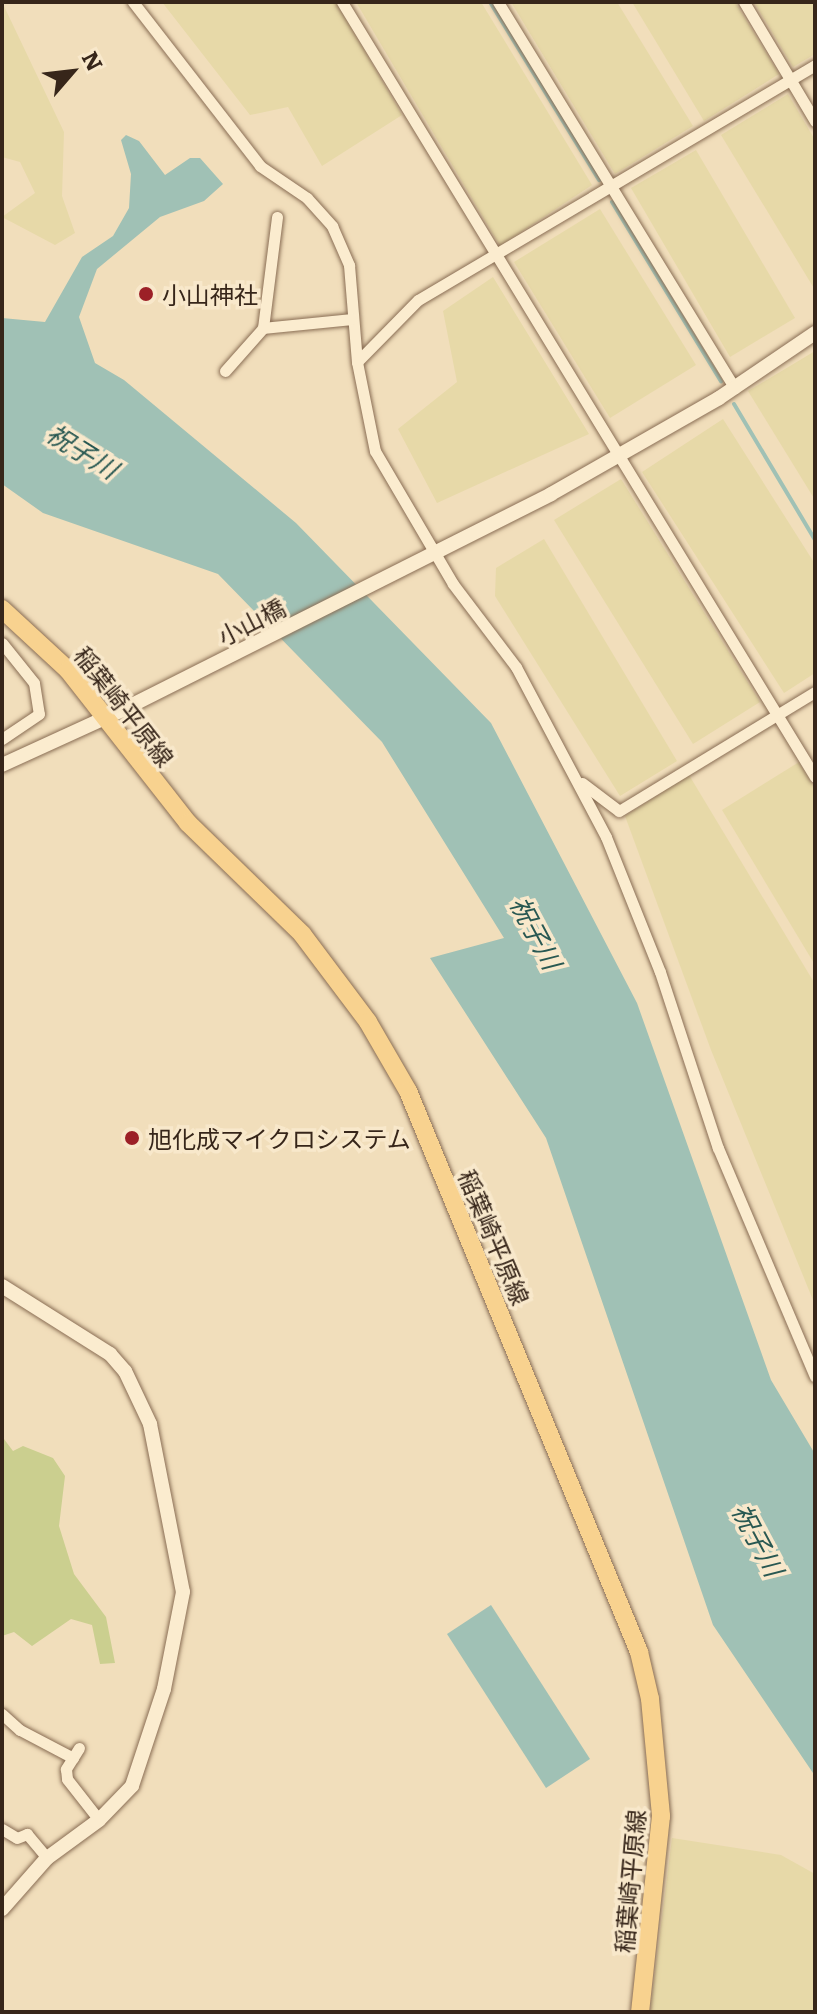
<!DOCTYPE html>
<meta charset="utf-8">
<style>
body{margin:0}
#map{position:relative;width:817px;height:2014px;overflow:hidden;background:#f1debb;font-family:Literata,"Noto Sans JP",serif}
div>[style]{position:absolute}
.farmland>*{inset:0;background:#e7d9a8}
.green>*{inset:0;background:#cbcf8f}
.water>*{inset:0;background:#a0c1b5}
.stream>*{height:4px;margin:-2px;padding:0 2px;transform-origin:2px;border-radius:2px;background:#a0c1b5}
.roads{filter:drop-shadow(0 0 2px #896d54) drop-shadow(0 0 2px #896d54)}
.minor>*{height:11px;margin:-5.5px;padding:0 5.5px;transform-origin:5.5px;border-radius:5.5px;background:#fbeccf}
.tertiary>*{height:14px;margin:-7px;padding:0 7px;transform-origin:7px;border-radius:7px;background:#fbeccf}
.primary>*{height:18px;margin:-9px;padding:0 9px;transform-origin:9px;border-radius:9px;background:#f8d28f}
.dots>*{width:22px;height:22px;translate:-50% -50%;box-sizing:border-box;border:4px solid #f8e8cb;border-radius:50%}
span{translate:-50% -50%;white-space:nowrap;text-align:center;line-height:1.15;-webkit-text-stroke:7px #f8e8cb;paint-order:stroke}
.poi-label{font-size:24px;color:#37261a}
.left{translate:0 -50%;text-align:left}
.street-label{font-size:24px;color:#37261a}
.water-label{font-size:26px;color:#285852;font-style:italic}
.frame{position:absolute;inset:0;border:4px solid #37261a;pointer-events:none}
.north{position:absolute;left:32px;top:32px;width:80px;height:80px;-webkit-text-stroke:6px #f8e8cb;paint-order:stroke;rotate:62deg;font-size:22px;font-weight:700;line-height:32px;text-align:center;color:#37261a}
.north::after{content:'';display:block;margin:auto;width:28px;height:36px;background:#37261a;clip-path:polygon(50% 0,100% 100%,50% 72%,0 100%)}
</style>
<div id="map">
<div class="farmland">
<div style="clip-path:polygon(2px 2px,64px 132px,62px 196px,75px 233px,55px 245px,2px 217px,35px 193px,20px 162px,2px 157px)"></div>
<div style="clip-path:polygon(162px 2px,336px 2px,402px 115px,322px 166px,288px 107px,250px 115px)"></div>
<div style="clip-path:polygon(356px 2px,481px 2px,592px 185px,500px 246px)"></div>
<div style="clip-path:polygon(511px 2px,617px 2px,693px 126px,615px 174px)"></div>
<div style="clip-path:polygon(632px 2px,735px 2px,779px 74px,704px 121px)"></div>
<div style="clip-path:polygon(754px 2px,815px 2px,815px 54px,793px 67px)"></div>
<div style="clip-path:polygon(788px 94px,815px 140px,815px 290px,721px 135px)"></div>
<div style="clip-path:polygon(696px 150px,795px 318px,730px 357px,631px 188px)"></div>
<div style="clip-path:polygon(600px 209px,696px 365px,610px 418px,514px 262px)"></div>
<div style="clip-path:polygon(493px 277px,589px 434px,437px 503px,398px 429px,457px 382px,443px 311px)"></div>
<div style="clip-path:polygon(815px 351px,815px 500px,748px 391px)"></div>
<div style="clip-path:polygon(723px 419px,815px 564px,815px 673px,784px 693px,642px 472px)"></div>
<div style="clip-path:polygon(621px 479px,760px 702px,693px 744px,554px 520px)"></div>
<div style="clip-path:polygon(544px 539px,677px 761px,620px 796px,495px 596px,496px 568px)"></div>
<div style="clip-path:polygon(799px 762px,815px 789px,815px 965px,722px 810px)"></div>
<div style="clip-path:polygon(689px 775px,815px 984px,815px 1305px,711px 1050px,625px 816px)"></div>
<div style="clip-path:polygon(672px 1838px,781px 1855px,815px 1874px,815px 2012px,650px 2012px)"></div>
</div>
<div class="green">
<div style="clip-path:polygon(2px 1404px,4px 1439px,13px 1451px,23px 1446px,53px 1458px,65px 1476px,59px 1526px,74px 1574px,106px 1617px,115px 1663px,100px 1664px,92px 1625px,71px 1619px,32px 1646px,14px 1632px,2px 1636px)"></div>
</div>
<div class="water">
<div style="clip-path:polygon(126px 135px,139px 141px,165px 175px,190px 158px,200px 158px,223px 184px,204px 201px,160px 217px,97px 269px,79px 317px,95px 363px,124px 380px,296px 523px,491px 723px,637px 1003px,771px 1380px,815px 1454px,815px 1776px,713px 1625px,546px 1138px,430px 958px,504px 938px,382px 742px,218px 574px,43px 513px,2px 484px,2px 318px,45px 322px,82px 257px,113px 236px,129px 208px,131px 174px,121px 140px)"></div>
<div style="clip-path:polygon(491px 1605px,590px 1759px,546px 1788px,447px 1634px)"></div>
</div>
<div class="stream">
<div style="left:490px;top:2px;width:209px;rotate:58.5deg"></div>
<div style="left:612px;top:202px;width:210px;rotate:58.7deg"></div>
<div style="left:734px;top:404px;width:158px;rotate:59.2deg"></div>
</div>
<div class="roads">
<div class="minor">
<div style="left:133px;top:2px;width:207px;rotate:52.2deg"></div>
<div style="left:260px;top:166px;width:57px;rotate:34.2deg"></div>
<div style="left:307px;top:198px;width:38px;rotate:48deg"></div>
<div style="left:332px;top:226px;width:43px;rotate:66.4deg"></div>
<div style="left:349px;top:265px;width:97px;rotate:85.3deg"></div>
<div style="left:357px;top:362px;width:91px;rotate:78.6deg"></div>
<div style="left:375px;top:451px;width:154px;rotate:59.6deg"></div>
<div style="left:453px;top:584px;width:104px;rotate:52.8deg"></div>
<div style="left:516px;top:667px;width:192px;rotate:62.1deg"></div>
<div style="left:606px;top:837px;width:145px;rotate:68.2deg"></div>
<div style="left:660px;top:972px;width:185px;rotate:71.8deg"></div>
<div style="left:718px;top:1148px;width:248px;rotate:67deg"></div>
<div style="left:342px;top:2px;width:908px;rotate:58.6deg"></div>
<div style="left:498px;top:2px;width:453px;rotate:58.5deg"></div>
<div style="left:744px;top:2px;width:139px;rotate:59.2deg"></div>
<div style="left:263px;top:328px;width:112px;rotate:-82.8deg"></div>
<div style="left:357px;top:362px;width:87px;rotate:-45.5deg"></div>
<div style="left:418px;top:300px;width:461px;rotate:-30.6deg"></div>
<div style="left:225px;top:371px;width:57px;rotate:-48.5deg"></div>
<div style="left:263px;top:328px;width:89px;rotate:-5.8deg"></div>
<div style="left:2px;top:643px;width:51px;rotate:51.3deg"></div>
<div style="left:34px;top:683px;width:31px;rotate:81deg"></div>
<div style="left:39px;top:714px;width:45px;rotate:146deg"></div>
<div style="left:582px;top:783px;width:46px;rotate:37.1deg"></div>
<div style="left:619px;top:811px;width:229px;rotate:-31.3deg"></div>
<div style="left:2px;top:1714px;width:24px;rotate:42deg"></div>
<div style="left:20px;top:1730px;width:60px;rotate:27.8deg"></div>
<div style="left:79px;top:1748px;width:25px;rotate:122deg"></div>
<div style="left:66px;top:1769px;width:10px;rotate:84deg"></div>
<div style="left:67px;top:1779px;width:52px;rotate:52deg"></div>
<div style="left:2px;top:1829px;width:17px;rotate:31deg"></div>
<div style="left:17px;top:1838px;width:11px;rotate:-22deg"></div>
<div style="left:27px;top:1834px;width:31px;rotate:50deg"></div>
</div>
<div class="tertiary">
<div style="left:2px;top:765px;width:132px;rotate:-24.6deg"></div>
<div style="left:122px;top:710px;width:480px;rotate:-26.7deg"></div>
<div style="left:551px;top:494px;width:193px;rotate:-29.7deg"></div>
<div style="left:719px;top:398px;width:116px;rotate:-34.1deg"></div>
<div style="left:2px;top:1286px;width:128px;rotate:32.2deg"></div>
<div style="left:110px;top:1354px;width:23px;rotate:49deg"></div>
<div style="left:125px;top:1371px;width:59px;rotate:64.7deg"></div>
<div style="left:150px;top:1424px;width:171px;rotate:78.9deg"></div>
<div style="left:183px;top:1592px;width:99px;rotate:101.1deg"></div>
<div style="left:164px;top:1689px;width:102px;rotate:108.3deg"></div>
<div style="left:132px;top:1786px;width:47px;rotate:134.1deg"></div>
<div style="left:99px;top:1820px;width:64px;rotate:143.8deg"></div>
<div style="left:47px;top:1858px;width:68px;rotate:131.4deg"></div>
</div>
<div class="primary">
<div style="left:2px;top:609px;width:90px;rotate:42.7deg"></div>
<div style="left:68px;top:670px;width:194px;rotate:51.9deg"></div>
<div style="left:188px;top:823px;width:159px;rotate:44.2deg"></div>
<div style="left:302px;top:934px;width:110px;rotate:53.1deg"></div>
<div style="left:368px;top:1022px;width:80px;rotate:59.9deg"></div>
<div style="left:408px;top:1091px;width:607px;rotate:67.62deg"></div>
<div style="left:639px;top:1652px;width:48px;rotate:76.8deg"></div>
<div style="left:650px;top:1699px;width:118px;rotate:84.6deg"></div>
<div style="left:661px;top:1816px;width:197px;rotate:96.1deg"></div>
</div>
</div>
<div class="dots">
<div style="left:146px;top:294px;background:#9c2027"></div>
<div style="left:132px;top:1138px;background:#9c2027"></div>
</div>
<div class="poi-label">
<span class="left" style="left:162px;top:294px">小山神社</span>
<span class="left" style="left:148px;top:1138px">旭化成マイクロシステム</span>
</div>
<div class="street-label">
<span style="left:251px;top:621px;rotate:-27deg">小山橋</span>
<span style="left:125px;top:706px;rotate:52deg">稲葉崎平原線</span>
<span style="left:495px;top:1237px;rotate:67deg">稲葉崎平原線</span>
<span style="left:629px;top:1881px;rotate:-85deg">稲葉崎平原線</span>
</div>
<div class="water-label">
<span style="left:83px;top:450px;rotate:32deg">祝子川</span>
<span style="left:537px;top:932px;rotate:62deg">祝子川</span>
<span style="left:759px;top:1539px;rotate:62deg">祝子川</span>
</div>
<div class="frame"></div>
<div class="north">N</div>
</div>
